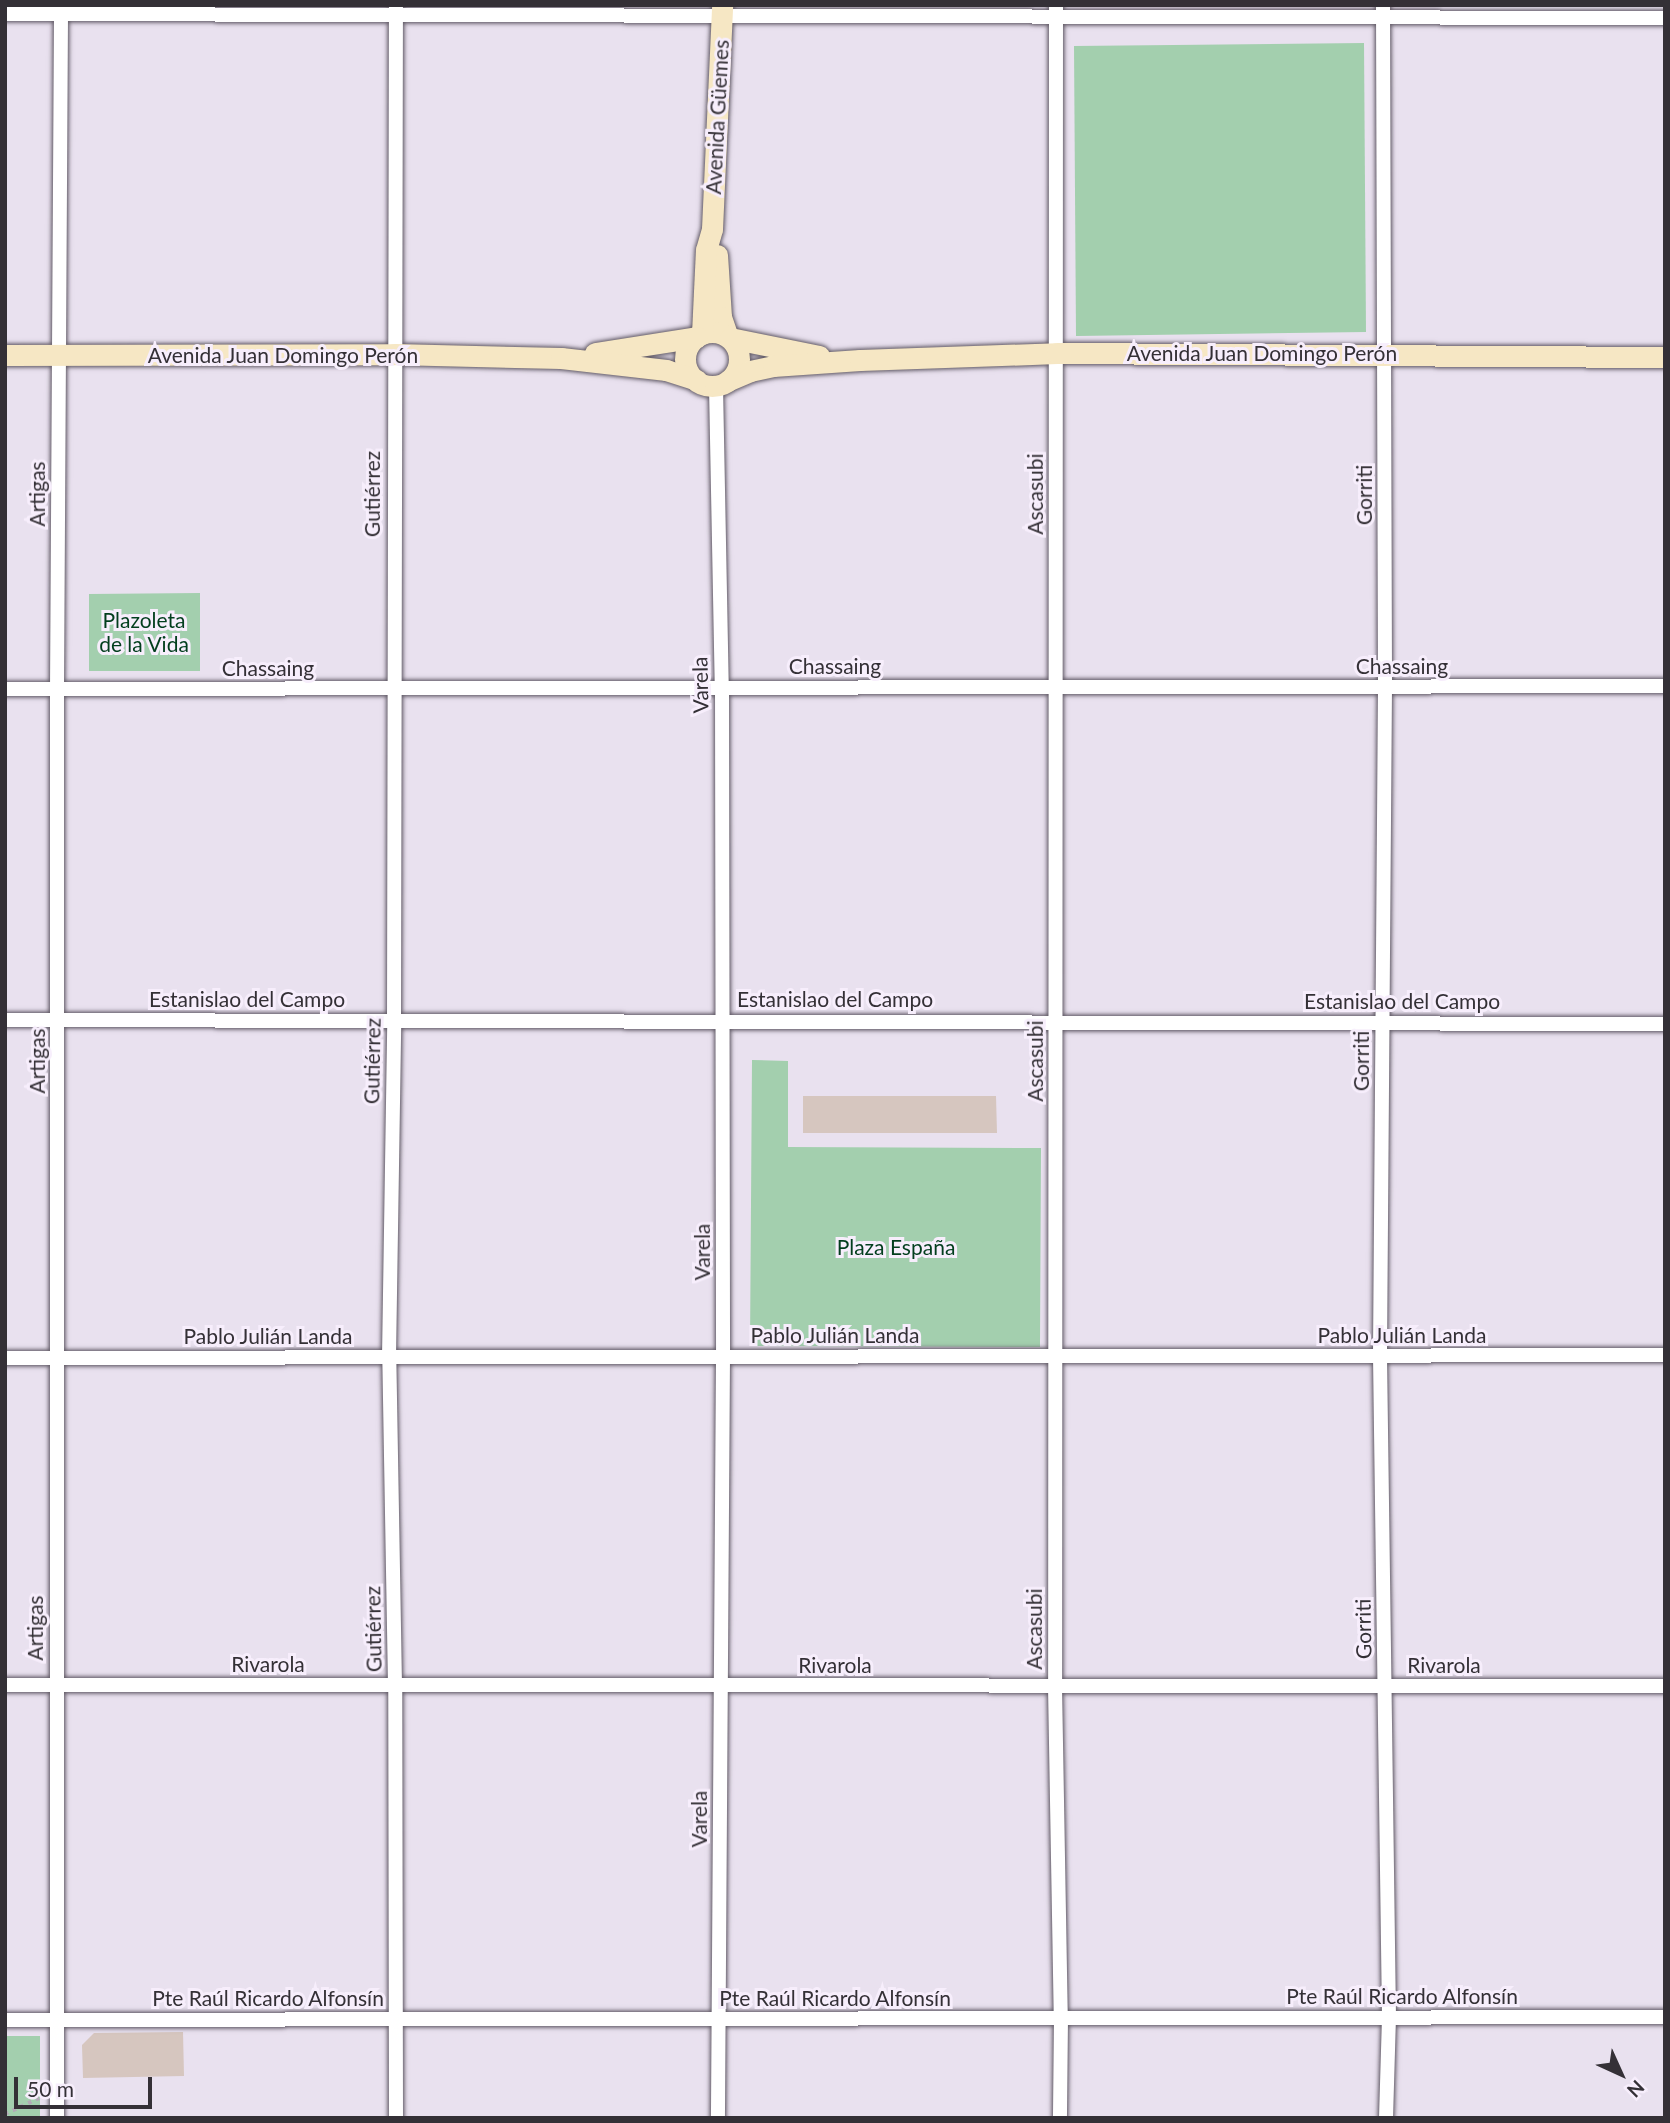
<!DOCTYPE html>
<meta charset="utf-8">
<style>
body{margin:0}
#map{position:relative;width:1670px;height:2123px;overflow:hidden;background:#e9e1ef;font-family:Lato,sans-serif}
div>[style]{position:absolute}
.green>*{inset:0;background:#a3cfae}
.building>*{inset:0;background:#d6c6bf}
.path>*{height:3.5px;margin-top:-1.75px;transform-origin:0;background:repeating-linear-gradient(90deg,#b2abb6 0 3.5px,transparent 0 8.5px)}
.roads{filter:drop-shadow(0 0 2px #625b67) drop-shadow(0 0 2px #625b67)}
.street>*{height:14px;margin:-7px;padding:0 7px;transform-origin:7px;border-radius:7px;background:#fff}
.secondary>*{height:21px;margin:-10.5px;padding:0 10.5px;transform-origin:10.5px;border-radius:10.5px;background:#f6e7c4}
.secondary>.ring{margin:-10.5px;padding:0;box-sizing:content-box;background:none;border:21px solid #f6e7c4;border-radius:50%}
span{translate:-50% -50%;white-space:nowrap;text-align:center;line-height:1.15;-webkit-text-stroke:6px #f7eefc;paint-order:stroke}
.street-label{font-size:21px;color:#343036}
.park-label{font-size:21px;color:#023e1d}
.frame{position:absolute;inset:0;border:7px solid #343036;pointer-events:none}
.north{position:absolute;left:1586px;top:2039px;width:70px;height:70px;-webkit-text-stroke:5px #f7eefc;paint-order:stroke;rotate:135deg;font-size:19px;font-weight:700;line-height:28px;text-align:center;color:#343036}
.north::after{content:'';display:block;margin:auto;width:24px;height:32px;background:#343036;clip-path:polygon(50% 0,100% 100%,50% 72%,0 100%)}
.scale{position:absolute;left:14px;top:2077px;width:138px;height:32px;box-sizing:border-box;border:4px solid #343036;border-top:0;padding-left:9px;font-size:21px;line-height:24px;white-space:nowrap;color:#343036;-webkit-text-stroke:5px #f7eefc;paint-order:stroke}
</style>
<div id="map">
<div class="green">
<div style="clip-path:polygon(1364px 43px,1366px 332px,1076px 336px,1074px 46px)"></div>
<div style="clip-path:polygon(200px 593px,200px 671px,89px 671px,89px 594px)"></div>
<div style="clip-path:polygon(752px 1060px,788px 1061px,788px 1147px,1041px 1148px,1040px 1347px,750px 1346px)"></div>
<div style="clip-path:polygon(5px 2036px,40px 2036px,40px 2118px,5px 2118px)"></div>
</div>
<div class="building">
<div style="clip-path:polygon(803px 1096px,996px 1096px,997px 1133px,803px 1133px)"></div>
<div style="clip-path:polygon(183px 2032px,184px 2076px,83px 2078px,82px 2045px,94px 2033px)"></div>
</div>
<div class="path">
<div style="left:5px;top:2114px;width:38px;rotate:-25deg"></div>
</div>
<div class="roads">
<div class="street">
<div style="left:1056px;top:5px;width:1681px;rotate:90.03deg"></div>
<div style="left:1055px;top:1686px;width:332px;rotate:89deg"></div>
<div style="left:1061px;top:2018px;width:100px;rotate:90.6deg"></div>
<div style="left:1383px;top:5px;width:682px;rotate:89.83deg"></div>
<div style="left:1385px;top:687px;width:669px;rotate:90.43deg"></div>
<div style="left:1380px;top:1356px;width:661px;rotate:89.22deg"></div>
<div style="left:1389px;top:2017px;width:101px;rotate:91.7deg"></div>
<div style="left:5px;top:14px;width:1660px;rotate:0.14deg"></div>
<div style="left:716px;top:386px;width:301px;rotate:88.9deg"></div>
<div style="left:722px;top:687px;width:670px;rotate:89.91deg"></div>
<div style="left:723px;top:1357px;width:761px;rotate:90.38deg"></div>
<div style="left:5px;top:689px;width:1660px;rotate:-0.1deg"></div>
<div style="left:5px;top:1020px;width:1660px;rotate:0.14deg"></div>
<div style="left:5px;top:1358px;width:1660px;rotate:-0.1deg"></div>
<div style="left:5px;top:1685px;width:1660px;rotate:0.03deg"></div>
<div style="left:5px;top:2020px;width:1660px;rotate:-0.1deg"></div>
<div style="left:57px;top:2118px;width:1429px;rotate:-90deg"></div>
<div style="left:57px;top:689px;width:684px;rotate:-89.66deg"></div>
<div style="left:396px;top:2118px;width:433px;rotate:-90.1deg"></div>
<div style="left:395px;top:1685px;width:328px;rotate:-91deg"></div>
<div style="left:389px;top:1357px;width:336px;rotate:-89.1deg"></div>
<div style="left:394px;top:1021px;width:1016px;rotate:-89.89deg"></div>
</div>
<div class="secondary">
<div style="left:717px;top:255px;width:62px;rotate:86.3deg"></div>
<div style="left:721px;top:317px;width:21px;rotate:71deg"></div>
<div class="ring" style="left:685px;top:332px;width:33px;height:33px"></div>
<div style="left:702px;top:334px;width:84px;rotate:-87.3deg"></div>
<div style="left:706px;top:250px;width:22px;rotate:-74deg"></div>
<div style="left:712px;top:229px;width:224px;rotate:-87.4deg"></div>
<div style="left:730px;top:338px;width:91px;rotate:11.4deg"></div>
<div style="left:595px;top:353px;width:103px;rotate:-8.9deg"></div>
<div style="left:5px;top:355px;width:389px;rotate:-0.1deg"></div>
<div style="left:394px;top:354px;width:167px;rotate:1.4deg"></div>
<div style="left:561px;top:358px;width:106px;rotate:6.5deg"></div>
<div style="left:666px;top:370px;width:32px;rotate:18deg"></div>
<div style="left:729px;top:380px;width:23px;rotate:-23deg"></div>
<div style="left:750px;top:371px;width:24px;rotate:-12deg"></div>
<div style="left:773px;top:366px;width:87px;rotate:-3.9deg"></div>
<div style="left:860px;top:360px;width:197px;rotate:-2deg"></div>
<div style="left:1057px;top:353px;width:608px;rotate:0.38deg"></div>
</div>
</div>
<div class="street-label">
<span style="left:717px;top:117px;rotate:-87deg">Avenida Güemes</span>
<span style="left:1262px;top:353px">Avenida Juan Domingo Perón</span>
<span style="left:283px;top:355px">Avenida Juan Domingo Perón</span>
<span style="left:37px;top:494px;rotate:-90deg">Artigas</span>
<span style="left:372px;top:494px;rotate:-90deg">Gutiérrez</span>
<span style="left:1035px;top:494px;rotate:-90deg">Ascasubi</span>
<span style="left:1364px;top:495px;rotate:-90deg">Gorriti</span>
<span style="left:835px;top:666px">Chassaing</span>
<span style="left:1402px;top:666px">Chassaing</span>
<span style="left:268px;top:668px">Chassaing</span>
<span style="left:700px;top:685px;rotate:-91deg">Varela</span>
<span style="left:247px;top:999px">Estanislao del Campo</span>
<span style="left:835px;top:999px">Estanislao del Campo</span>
<span style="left:1402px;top:1001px">Estanislao del Campo</span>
<span style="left:37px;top:1061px;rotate:-90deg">Artigas</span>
<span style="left:372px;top:1061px;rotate:-89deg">Gutiérrez</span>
<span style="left:1035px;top:1061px;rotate:-90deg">Ascasubi</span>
<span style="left:1361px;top:1061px;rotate:-90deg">Gorriti</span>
<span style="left:702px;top:1252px;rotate:-90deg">Varela</span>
<span style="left:835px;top:1335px">Pablo Julián Landa</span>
<span style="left:1402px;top:1335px">Pablo Julián Landa</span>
<span style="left:268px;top:1336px">Pablo Julián Landa</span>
<span style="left:35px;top:1628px;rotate:-90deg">Artigas</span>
<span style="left:373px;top:1629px;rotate:-91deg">Gutiérrez</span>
<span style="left:1034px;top:1629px;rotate:-90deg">Ascasubi</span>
<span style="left:1363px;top:1629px;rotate:-91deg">Gorriti</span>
<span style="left:268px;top:1664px">Rivarola</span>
<span style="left:835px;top:1665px">Rivarola</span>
<span style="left:1444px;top:1665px">Rivarola</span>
<span style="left:699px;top:1819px;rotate:-90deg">Varela</span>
<span style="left:1402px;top:1996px">Pte Raúl Ricardo Alfonsín</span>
<span style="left:268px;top:1998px">Pte Raúl Ricardo Alfonsín</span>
<span style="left:835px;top:1998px">Pte Raúl Ricardo Alfonsín</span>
</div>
<div class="park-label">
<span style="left:144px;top:632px">Plazoleta<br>de la Vida</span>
<span style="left:896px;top:1247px">Plaza España</span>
</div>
<div class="frame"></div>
<div class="north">N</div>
<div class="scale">50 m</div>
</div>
